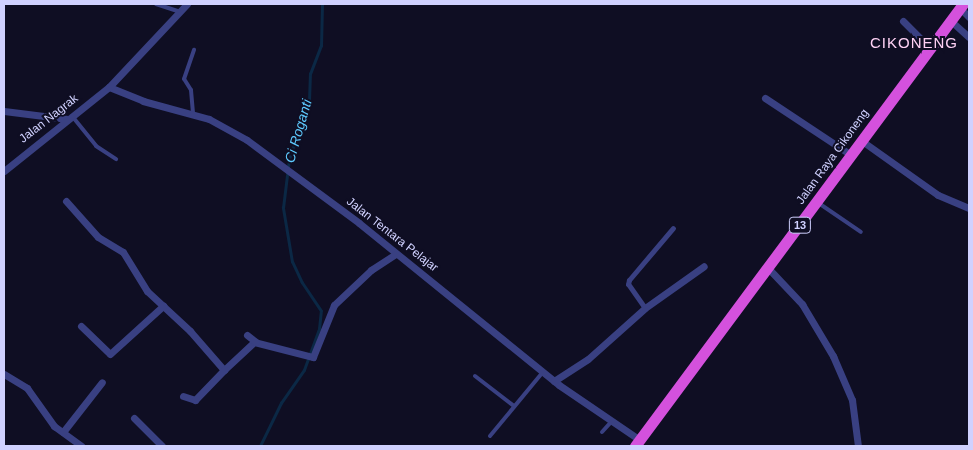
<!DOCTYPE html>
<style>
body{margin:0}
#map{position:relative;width:973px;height:450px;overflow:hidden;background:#0f0e23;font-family:Helvetica,sans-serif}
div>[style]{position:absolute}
.stream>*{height:2.5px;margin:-1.25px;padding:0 1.25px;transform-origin:1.25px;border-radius:1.25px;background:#0b2845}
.service>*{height:4px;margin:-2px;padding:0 2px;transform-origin:2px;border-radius:2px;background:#394082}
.pedestrian>*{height:5px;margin:-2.5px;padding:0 2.5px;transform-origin:2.5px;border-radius:2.5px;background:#394082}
.minor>*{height:7px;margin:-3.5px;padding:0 3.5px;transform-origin:3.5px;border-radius:3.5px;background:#394082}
.trunk>*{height:11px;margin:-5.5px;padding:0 5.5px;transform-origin:5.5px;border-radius:5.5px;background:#d451dd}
span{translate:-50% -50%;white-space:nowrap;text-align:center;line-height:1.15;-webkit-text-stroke:4px #0f0e23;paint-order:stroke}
.shield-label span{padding:1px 4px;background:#0f0e23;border:1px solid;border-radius:4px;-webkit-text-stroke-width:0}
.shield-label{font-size:11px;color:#d0d1ff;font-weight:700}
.street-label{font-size:12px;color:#d0d1ff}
.water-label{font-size:14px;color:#5ecbff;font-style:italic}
.quarter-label{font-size:15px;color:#ffd2f5;letter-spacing:1px}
.frame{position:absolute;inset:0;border:5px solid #d0d1ff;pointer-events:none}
</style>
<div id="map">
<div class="stream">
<div style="left:260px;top:446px;width:48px;rotate:-64deg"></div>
<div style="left:281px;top:403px;width:40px;rotate:-55.1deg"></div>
<div style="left:304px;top:370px;width:44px;rotate:-69.9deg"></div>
<div style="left:319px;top:329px;width:18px;rotate:-84deg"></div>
<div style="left:321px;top:311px;width:34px;rotate:-124deg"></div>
<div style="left:302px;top:283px;width:23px;rotate:-115deg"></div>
<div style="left:292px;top:262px;width:55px;rotate:-99.5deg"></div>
<div style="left:283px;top:208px;width:49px;rotate:-83deg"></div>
<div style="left:289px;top:159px;width:61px;rotate:-71deg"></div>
<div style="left:309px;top:101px;width:27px;rotate:-88deg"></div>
<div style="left:310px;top:74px;width:30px;rotate:-69deg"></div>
<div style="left:321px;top:46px;width:42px;rotate:-88.6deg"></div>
</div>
<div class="service">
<div style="left:156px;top:4px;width:25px;rotate:18deg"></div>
<div style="left:193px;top:113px;width:23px;rotate:-95deg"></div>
<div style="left:191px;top:90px;width:13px;rotate:-122deg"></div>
<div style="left:184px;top:79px;width:31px;rotate:-71deg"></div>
<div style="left:72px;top:116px;width:38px;rotate:51deg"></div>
<div style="left:96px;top:146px;width:24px;rotate:33deg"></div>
<div style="left:817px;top:202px;width:53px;rotate:34.3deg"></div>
<div style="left:475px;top:376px;width:49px;rotate:37.6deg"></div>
<div style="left:602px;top:432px;width:13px;rotate:-48deg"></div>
<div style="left:490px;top:436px;width:83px;rotate:-50.4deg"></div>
</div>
<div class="pedestrian">
<div style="left:645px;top:308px;width:29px;rotate:-125deg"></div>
<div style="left:628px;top:284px;width:4px;rotate:-76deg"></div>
<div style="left:629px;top:280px;width:68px;rotate:-49.8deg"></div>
</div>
<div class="minor">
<div style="left:960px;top:8px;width:13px;rotate:45deg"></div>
<div style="left:903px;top:21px;width:38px;rotate:45deg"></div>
<div style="left:951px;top:21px;width:24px;rotate:42deg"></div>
<div style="left:109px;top:87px;width:37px;rotate:22deg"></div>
<div style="left:143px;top:101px;width:68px;rotate:15.3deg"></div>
<div style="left:209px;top:119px;width:43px;rotate:28.9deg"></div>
<div style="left:247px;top:140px;width:139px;rotate:36.5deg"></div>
<div style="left:359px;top:223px;width:257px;rotate:39deg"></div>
<div style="left:559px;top:385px;width:98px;rotate:34.2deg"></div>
<div style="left:765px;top:98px;width:103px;rotate:33.5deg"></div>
<div style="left:4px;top:111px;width:64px;rotate:7.2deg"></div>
<div style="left:862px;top:141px;width:93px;rotate:35.4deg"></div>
<div style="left:938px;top:195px;width:34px;rotate:23deg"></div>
<div style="left:4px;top:171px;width:134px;rotate:-38.7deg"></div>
<div style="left:109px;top:87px;width:114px;rotate:-46.8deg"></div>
<div style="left:66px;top:201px;width:48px;rotate:48.4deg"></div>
<div style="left:98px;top:237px;width:29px;rotate:31deg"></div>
<div style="left:123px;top:252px;width:46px;rotate:58.4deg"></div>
<div style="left:147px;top:291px;width:59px;rotate:42.9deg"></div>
<div style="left:190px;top:331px;width:52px;rotate:48.9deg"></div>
<div style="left:224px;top:370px;width:41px;rotate:-43deg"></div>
<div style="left:254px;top:342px;width:61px;rotate:14.3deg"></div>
<div style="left:313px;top:357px;width:56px;rotate:-68deg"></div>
<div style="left:334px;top:305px;width:51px;rotate:-43.4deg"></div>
<div style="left:371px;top:270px;width:30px;rotate:-33deg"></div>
<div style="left:768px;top:268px;width:50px;rotate:46.6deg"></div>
<div style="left:802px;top:304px;width:61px;rotate:59.2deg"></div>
<div style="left:833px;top:356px;width:48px;rotate:66.6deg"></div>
<div style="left:852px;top:400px;width:46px;rotate:82.6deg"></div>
<div style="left:81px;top:326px;width:40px;rotate:44deg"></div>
<div style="left:110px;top:354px;width:72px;rotate:-42.2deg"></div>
<div style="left:247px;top:335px;width:11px;rotate:38deg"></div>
<div style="left:4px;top:374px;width:27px;rotate:31deg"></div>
<div style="left:27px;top:388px;width:47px;rotate:54.6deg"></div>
<div style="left:54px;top:426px;width:34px;rotate:36deg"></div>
<div style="left:554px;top:381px;width:40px;rotate:-32.9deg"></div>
<div style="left:588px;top:359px;width:76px;rotate:-41.8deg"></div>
<div style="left:645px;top:308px;width:72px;rotate:-35.4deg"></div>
<div style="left:183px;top:396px;width:13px;rotate:18deg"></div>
<div style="left:195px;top:400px;width:42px;rotate:-46deg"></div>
<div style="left:134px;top:418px;width:40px;rotate:45deg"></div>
<div style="left:63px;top:432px;width:63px;rotate:-52deg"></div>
</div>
<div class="trunk">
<div style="left:635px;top:446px;width:550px;rotate:-53.42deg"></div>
</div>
<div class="shield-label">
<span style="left:800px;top:225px">13</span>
</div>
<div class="street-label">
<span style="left:49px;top:119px;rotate:-38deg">Jalan Nagrak</span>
<span style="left:833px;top:157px;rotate:-54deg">Jalan Raya Cikoneng</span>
<span style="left:392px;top:235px;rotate:38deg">Jalan Tentara Pelajar</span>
</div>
<div class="water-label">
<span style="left:298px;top:131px;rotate:-74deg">Ci Roganti</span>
</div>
<div class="quarter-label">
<span style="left:914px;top:43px">CIKONENG</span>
</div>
<div class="frame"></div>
</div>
